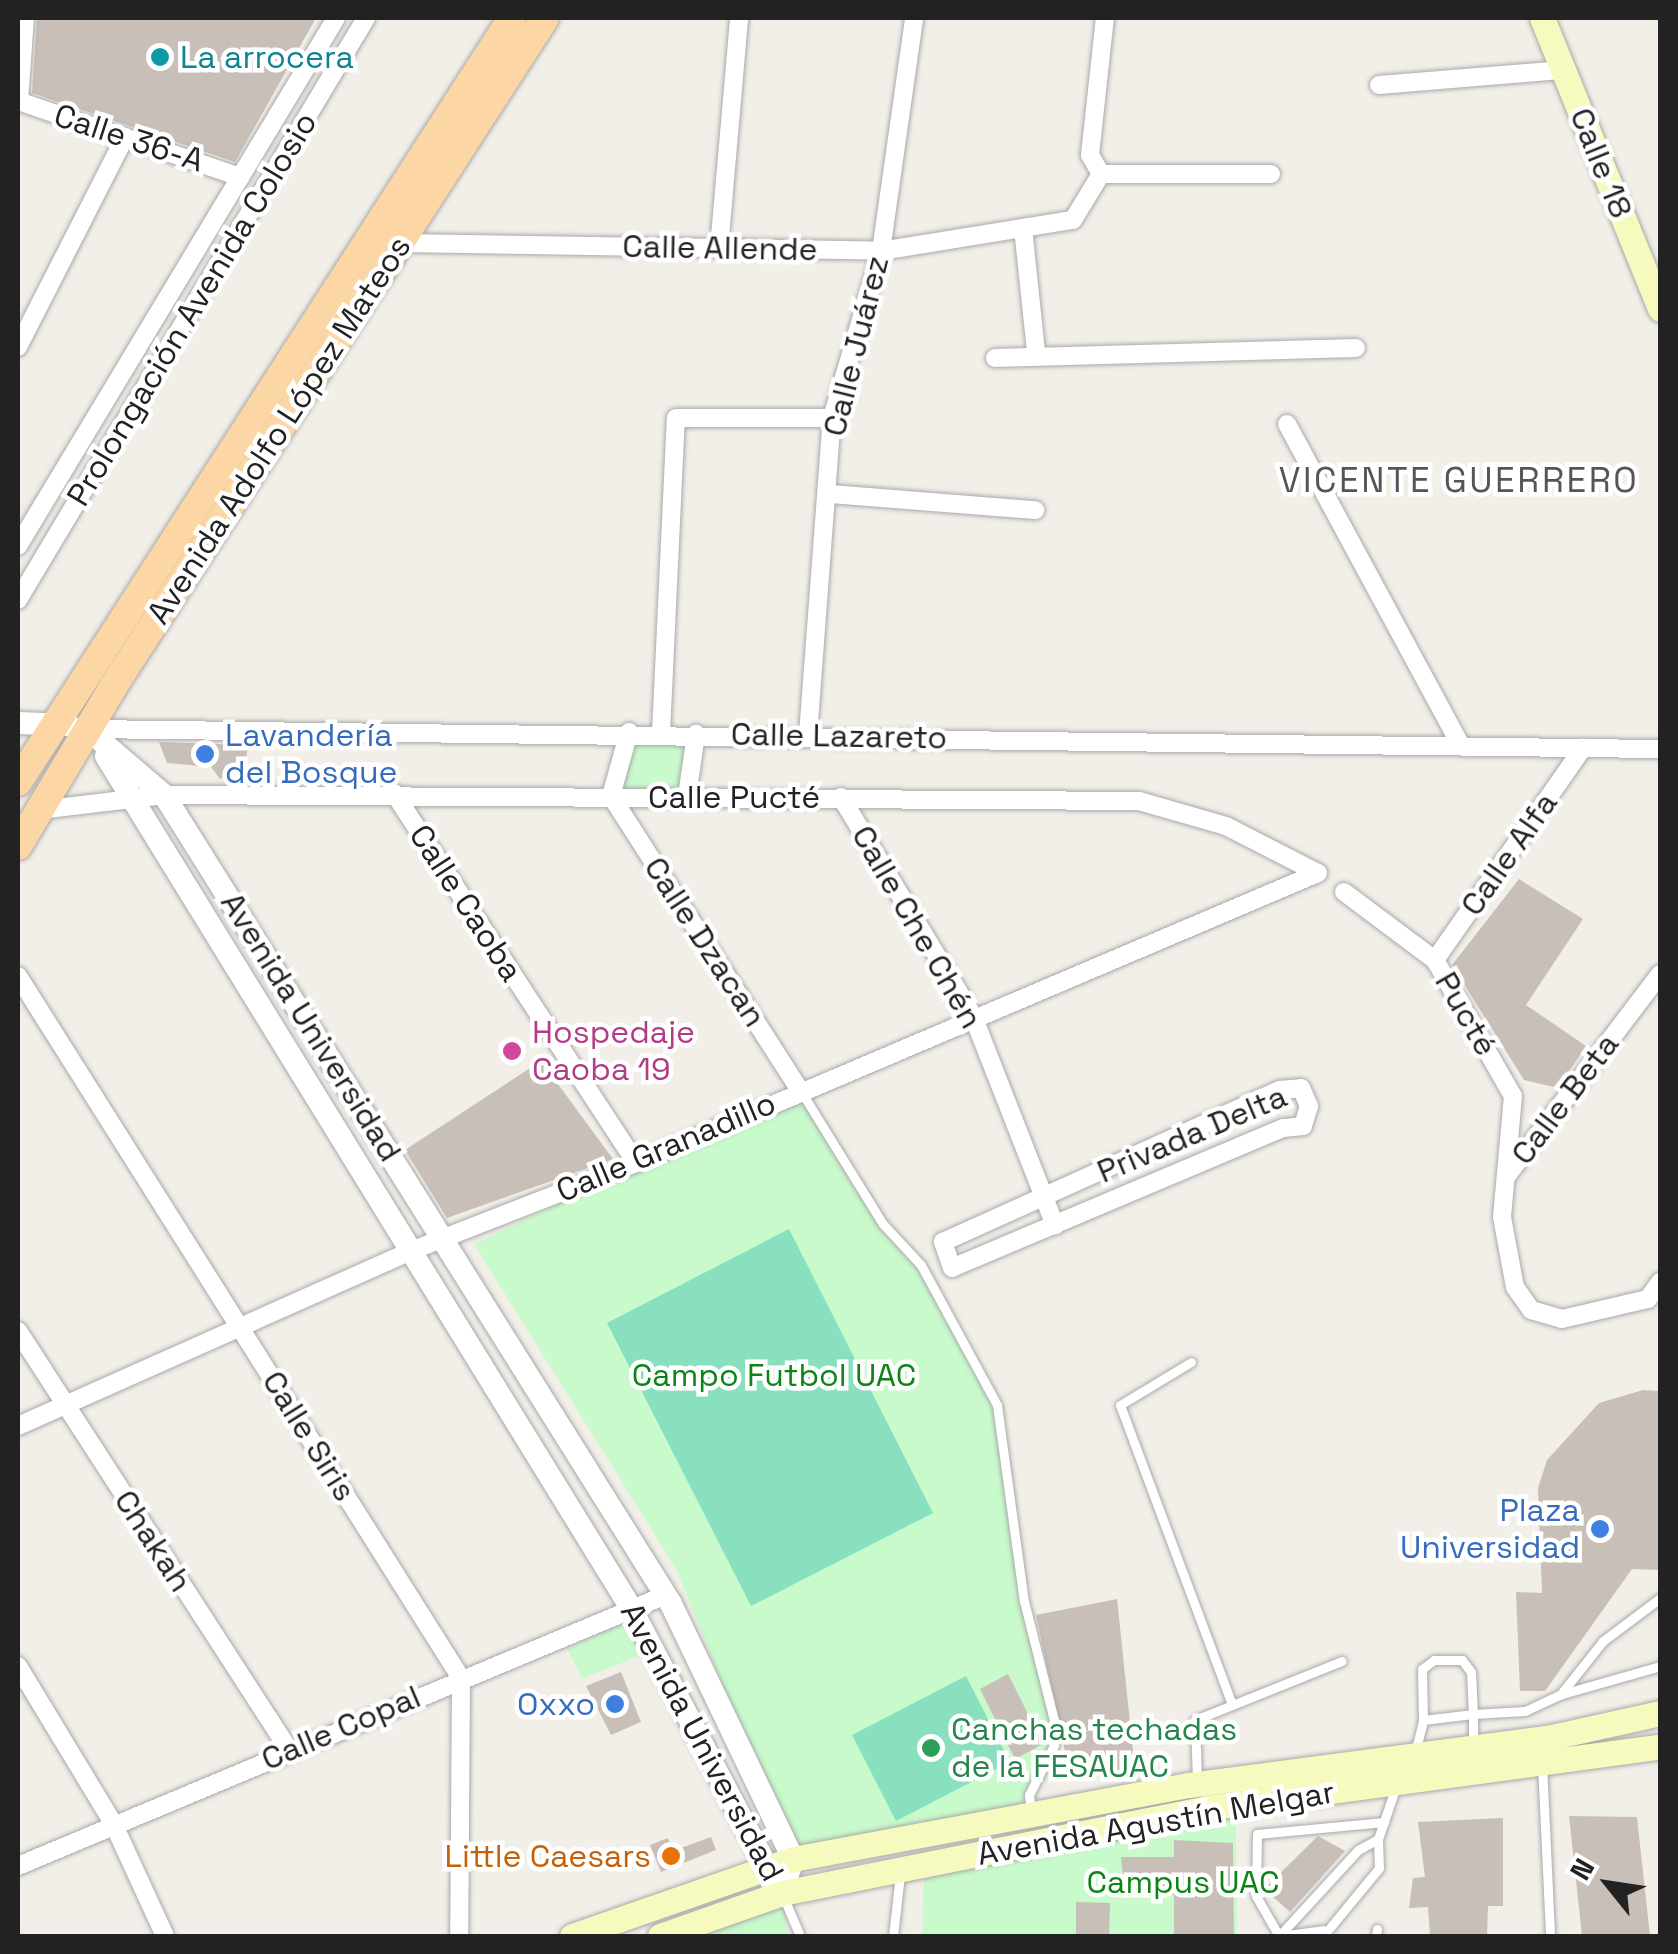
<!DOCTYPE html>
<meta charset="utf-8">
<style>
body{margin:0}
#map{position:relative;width:1678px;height:1954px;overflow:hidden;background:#f2efe9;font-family:"Space Grotesk",sans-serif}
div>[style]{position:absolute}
.park>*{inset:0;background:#c8facc}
.pitch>*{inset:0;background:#88e0be}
.building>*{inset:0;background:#c7bfb8}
.roads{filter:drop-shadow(0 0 2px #a9a9a9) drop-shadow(0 0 2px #a9a9a9)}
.service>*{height:9px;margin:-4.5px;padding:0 4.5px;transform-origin:4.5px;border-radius:4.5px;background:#fff}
.minor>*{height:18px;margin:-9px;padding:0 9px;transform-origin:9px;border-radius:9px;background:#fff}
.tertiary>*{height:22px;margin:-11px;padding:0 11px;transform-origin:11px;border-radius:11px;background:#fff}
.secondary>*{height:25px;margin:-12.5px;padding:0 12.5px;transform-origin:12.5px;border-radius:12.5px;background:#f7fabf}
.primary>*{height:28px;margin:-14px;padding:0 14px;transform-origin:14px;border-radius:14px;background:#fcd6a4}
.dots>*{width:28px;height:28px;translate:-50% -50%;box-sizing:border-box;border:5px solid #fff;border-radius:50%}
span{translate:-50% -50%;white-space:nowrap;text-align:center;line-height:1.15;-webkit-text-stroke:9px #fff;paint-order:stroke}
.culture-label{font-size:32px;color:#0d838f}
.left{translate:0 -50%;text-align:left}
.street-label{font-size:32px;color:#222}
.shop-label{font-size:32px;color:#366cbe}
.right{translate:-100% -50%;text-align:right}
.hotel-label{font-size:32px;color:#b23c85}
.park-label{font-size:32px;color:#0c8416}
.leisure-label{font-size:32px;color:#27864d}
.food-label{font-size:32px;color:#c56008}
.neighbourhood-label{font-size:35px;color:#555;letter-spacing:2.5px}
.frame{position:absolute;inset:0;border:20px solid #222;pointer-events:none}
.north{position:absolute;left:1558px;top:1834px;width:100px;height:100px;-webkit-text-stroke:8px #fff;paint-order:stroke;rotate:300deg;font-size:28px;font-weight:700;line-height:40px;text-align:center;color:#222}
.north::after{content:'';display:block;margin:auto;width:35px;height:45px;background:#222;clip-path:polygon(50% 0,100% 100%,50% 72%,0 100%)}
</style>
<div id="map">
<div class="park">
<div style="clip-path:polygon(632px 736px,693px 736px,685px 793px,614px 792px)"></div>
<div style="clip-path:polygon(799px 1089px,883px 1224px,921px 1265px,997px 1405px,1024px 1601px,1055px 1724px,1054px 1745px,1029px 1795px,1031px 1815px,793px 1859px,676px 1569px,474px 1244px)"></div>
<div style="clip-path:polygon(627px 1622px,642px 1655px,582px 1679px,567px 1648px)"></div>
<div style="clip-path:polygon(1236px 1817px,1237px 1936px,922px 1936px,924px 1872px)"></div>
<div style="clip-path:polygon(782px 1893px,788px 1936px,649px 1936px)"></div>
</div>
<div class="pitch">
<div style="clip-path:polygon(789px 1229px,933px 1513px,751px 1606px,607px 1323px)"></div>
<div style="clip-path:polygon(966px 1676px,1010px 1762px,896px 1821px,852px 1735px)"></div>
</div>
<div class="building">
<div style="clip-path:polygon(37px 18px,316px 18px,235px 162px,32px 93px)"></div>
<div style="clip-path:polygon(159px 742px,248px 745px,245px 769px,220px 779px,211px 767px,167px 763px)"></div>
<div style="clip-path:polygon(1519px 879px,1583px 919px,1526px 1005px,1586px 1046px,1558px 1088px,1524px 1080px,1452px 965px)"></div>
<div style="clip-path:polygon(541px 1061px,613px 1159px,447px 1218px,405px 1150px)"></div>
<div style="clip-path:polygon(1643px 1390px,1660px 1391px,1660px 1570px,1632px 1569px,1545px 1691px,1520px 1691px,1516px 1592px,1542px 1593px,1538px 1488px,1547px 1460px,1599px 1403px)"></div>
<div style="clip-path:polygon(1117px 1599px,1135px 1770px,1071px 1780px,1036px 1615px)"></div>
<div style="clip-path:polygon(621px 1672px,641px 1722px,611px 1735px,586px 1686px)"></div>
<div style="clip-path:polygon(1008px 1674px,1043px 1744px,1015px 1759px,980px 1689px)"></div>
<div style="clip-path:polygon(1569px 1816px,1637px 1817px,1650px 1936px,1582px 1936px)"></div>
<div style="clip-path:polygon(1503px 1818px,1503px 1906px,1488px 1906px,1487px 1936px,1430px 1936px,1428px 1907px,1409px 1908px,1413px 1878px,1425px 1877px,1418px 1822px)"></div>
<div style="clip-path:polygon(1318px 1836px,1345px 1851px,1290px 1912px,1264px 1889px)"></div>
<div style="clip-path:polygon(711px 1837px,716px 1850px,661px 1872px,650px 1845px,668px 1838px,673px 1851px)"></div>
<div style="clip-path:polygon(1174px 1840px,1233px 1843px,1234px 1936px,1174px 1936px,1174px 1895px,1125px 1896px,1121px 1857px,1174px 1857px)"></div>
<div style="clip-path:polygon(1076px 1902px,1110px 1903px,1109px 1936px,1076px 1936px)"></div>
</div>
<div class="roads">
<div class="service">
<div style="left:802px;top:1093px;width:154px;rotate:58.3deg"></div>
<div style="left:883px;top:1224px;width:56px;rotate:47.2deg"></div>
<div style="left:921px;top:1265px;width:159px;rotate:61.5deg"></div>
<div style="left:997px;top:1405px;width:198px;rotate:82.2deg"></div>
<div style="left:1024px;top:1601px;width:127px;rotate:75.9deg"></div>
<div style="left:1055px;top:1724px;width:21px;rotate:93deg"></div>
<div style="left:1054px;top:1745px;width:56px;rotate:116.6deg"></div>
<div style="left:1029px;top:1795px;width:17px;rotate:83deg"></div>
<div style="left:1191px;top:1362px;width:83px;rotate:148.8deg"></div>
<div style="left:1120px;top:1405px;width:319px;rotate:69.5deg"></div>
<div style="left:1562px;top:1694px;width:102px;rotate:-15.9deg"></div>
<div style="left:1473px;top:1745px;width:31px;rotate:-90deg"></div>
<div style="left:1473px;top:1714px;width:52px;rotate:-3.3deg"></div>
<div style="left:1525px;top:1711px;width:38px;rotate:-25deg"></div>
<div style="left:1560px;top:1695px;width:69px;rotate:-51.5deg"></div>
<div style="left:1603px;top:1641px;width:71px;rotate:-37deg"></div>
<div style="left:1415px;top:1753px;width:34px;rotate:-76deg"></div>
<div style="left:1423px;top:1720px;width:51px;rotate:-91.1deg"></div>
<div style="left:1422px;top:1669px;width:15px;rotate:-37deg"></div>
<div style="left:1434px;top:1660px;width:28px"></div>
<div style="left:1462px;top:1660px;width:15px;rotate:53deg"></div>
<div style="left:1471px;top:1672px;width:42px;rotate:87.3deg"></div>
<div style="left:1473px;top:1714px;width:50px;rotate:173.2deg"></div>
<div style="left:1542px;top:1764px;width:172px;rotate:87.3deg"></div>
<div style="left:1197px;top:1781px;width:61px;rotate:-91.9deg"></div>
<div style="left:1195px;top:1720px;width:158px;rotate:-21.9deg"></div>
<div style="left:783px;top:1896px;width:43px;rotate:67deg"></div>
<div style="left:893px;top:1936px;width:61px;rotate:-83.5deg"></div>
<div style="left:1279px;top:1936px;width:46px;rotate:-119.9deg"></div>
<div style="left:1256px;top:1896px;width:62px;rotate:-89.1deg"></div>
<div style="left:1257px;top:1834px;width:128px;rotate:-5.4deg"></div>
<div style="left:1279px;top:1936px;width:117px;rotate:-47.4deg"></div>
<div style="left:1358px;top:1850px;width:23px;rotate:-29deg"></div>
<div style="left:1280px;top:1936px;width:43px;rotate:-7.9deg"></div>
<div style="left:1323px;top:1936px;width:88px;rotate:-50.5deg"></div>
<div style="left:1379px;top:1868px;width:29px;rotate:-92deg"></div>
<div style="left:1378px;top:1839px;width:56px;rotate:-71.2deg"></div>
<div style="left:1376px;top:1936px;width:7px;rotate:-82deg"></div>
</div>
<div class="minor">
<div style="left:1379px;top:85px;width:185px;rotate:-4.7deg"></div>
<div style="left:18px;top:101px;width:235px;rotate:18.9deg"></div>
<div style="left:19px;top:101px;width:83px;rotate:-85.9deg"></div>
<div style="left:1101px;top:174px;width:170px"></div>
<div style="left:1023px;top:228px;width:125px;rotate:84deg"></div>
<div style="left:395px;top:243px;width:486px;rotate:0.9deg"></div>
<div style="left:881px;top:251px;width:194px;rotate:-9.2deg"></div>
<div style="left:1073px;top:220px;width:54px;rotate:-58.7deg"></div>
<div style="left:1101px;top:174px;width:22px;rotate:-120deg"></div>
<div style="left:1090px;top:155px;width:138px;rotate:-83.8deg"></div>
<div style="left:719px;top:248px;width:231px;rotate:-85deg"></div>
<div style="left:18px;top:347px;width:236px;rotate:-63deg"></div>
<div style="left:995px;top:358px;width:361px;rotate:-1.6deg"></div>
<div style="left:1287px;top:424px;width:366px;rotate:61.6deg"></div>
<div style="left:830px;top:494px;width:206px;rotate:4.5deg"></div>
<div style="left:18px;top:546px;width:616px;rotate:-58.94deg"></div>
<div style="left:18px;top:600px;width:678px;rotate:-59.12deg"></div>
<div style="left:87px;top:729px;width:1573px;rotate:0.73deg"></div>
<div style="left:629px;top:732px;width:66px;rotate:105.7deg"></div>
<div style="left:611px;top:796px;width:348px;rotate:57.3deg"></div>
<div style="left:661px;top:733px;width:315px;rotate:-87.3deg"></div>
<div style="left:676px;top:418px;width:156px"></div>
<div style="left:808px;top:735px;width:318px;rotate:-85.7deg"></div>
<div style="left:832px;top:418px;width:174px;rotate:-73.6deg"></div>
<div style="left:881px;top:251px;width:235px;rotate:-81.9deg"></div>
<div style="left:394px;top:793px;width:442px;rotate:56.8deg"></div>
<div style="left:687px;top:796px;width:63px;rotate:-81.7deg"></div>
<div style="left:841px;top:797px;width:256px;rotate:58.9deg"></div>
<div style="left:973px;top:1016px;width:225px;rotate:68.6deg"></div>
<div style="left:39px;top:810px;width:126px;rotate:-6.8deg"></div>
<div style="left:164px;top:795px;width:975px;rotate:0.35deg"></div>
<div style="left:1139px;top:801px;width:91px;rotate:16deg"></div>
<div style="left:1226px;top:826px;width:103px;rotate:27.1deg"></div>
<div style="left:1344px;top:892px;width:114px;rotate:36.8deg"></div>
<div style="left:1435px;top:960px;width:157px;rotate:60.2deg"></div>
<div style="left:1513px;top:1096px;width:121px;rotate:95.2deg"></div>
<div style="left:1502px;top:1217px;width:71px;rotate:79.5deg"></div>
<div style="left:1515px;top:1287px;width:28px;rotate:55deg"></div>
<div style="left:1531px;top:1310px;width:32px;rotate:16deg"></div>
<div style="left:1562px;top:1319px;width:88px;rotate:-13.1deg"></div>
<div style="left:1648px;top:1299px;width:21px;rotate:-55deg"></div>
<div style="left:1435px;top:960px;width:259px;rotate:-55.1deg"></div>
<div style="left:18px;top:976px;width:830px;rotate:57.75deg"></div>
<div style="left:461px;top:1678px;width:258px;rotate:90.4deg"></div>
<div style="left:1301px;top:1088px;width:20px;rotate:66deg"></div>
<div style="left:1309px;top:1106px;width:21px;rotate:107deg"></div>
<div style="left:1303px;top:1126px;width:20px;rotate:174deg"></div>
<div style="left:1283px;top:1128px;width:359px;rotate:157.1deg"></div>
<div style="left:952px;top:1268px;width:28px;rotate:-109deg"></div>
<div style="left:943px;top:1242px;width:370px;rotate:-24.3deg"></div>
<div style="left:1280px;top:1090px;width:21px;rotate:-5deg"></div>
<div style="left:1506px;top:1177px;width:255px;rotate:-52.8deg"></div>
<div style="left:18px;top:1331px;width:499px;rotate:57.1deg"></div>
<div style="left:18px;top:1426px;width:432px;rotate:-24deg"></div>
<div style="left:413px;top:1250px;width:239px;rotate:-21.3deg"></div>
<div style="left:636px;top:1163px;width:741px;rotate:-23.04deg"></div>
<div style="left:18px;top:1666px;width:184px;rotate:58.8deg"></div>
<div style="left:113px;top:1823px;width:124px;rotate:65.3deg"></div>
<div style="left:18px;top:1866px;width:702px;rotate:-22.7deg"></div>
</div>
<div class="tertiary">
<div style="left:18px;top:723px;width:51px;rotate:2.2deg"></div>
<div style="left:87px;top:729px;width:101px;rotate:40.6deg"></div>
<div style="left:164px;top:795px;width:955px;rotate:57.92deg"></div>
<div style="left:671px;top:1604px;width:283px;rotate:64.4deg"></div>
<div style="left:793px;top:1859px;width:36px;rotate:108deg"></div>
<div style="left:106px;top:756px;width:1001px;rotate:58.36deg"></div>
<div style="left:631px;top:1608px;width:307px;rotate:62.3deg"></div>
</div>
<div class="secondary">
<div style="left:1542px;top:18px;width:314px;rotate:67.9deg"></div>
<div style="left:572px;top:1936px;width:234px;rotate:-19.2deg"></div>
<div style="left:793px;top:1859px;width:403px;rotate:-10.6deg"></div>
<div style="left:1189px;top:1785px;width:361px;rotate:-7.5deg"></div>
<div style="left:1547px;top:1738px;width:116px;rotate:-12.5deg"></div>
<div style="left:660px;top:1936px;width:129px;rotate:-19.4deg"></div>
<div style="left:782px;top:1893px;width:432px;rotate:-11.3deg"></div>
<div style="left:1206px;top:1808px;width:458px;rotate:-7.7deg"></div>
</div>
<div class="primary">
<div style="left:18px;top:782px;width:910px;rotate:-57.11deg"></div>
<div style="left:18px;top:846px;width:185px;rotate:-59.1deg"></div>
<div style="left:113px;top:687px;width:796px;rotate:-57.15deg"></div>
</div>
</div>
<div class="dots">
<div style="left:160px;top:57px;background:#0f9aa8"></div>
<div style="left:205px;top:754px;background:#3f7fe0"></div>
<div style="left:512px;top:1051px;background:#d1479c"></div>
<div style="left:1600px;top:1529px;background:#3f7fe0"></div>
<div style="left:615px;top:1704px;background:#3f7fe0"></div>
<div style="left:931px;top:1748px;background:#2e9e5b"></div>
<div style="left:671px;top:1856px;background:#e8710a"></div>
</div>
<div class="culture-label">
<span class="left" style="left:180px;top:57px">La arrocera</span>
</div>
<div class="street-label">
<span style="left:129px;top:138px;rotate:18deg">Calle 36-A</span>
<span style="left:1601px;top:163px;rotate:68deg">Calle 18</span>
<span style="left:720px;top:248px;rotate:1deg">Calle Allende</span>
<span style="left:192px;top:309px;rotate:-59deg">Prolongación Avenida Colosio</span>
<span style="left:856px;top:346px;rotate:-76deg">Calle Juárez</span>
<span style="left:279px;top:430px;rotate:-57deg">Avenida Adolfo López Mateos</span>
<span style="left:839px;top:736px;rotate:1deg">Calle Lazareto</span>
<span style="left:734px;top:797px">Calle Pucté</span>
<span style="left:1509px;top:854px;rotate:-55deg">Calle Alfa</span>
<span style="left:466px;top:903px;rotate:57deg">Calle Caoba</span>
<span style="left:917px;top:927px;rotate:60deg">Calle Che Chén</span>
<span style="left:705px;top:942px;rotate:57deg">Calle Dzacan</span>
<span style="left:1466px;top:1014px;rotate:60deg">Pucté</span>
<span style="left:311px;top:1027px;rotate:58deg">Avenida Universidad</span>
<span style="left:1565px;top:1099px;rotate:-53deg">Calle Beta</span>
<span style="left:1192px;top:1134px;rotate:-23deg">Privada Delta</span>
<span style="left:666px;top:1147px;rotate:-23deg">Calle Granadillo</span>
<span style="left:309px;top:1436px;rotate:58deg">Calle Siris</span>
<span style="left:153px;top:1541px;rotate:57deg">Chakah</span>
<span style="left:341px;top:1728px;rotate:-23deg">Calle Copal</span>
<span style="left:702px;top:1742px;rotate:62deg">Avenida Universidad</span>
<span style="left:1156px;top:1823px;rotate:-10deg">Avenida Agustín Melgar</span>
</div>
<div class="shop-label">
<span class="left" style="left:225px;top:754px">Lavandería<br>del Bosque</span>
<span class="right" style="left:1580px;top:1529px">Plaza<br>Universidad</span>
<span class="right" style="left:595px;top:1704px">Oxxo</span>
</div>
<div class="hotel-label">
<span class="left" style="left:532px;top:1051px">Hospedaje<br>Caoba 19</span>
</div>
<div class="park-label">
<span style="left:774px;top:1375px">Campo Futbol UAC</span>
<span style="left:1183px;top:1882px">Campus UAC</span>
</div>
<div class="leisure-label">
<span class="left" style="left:951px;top:1748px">Canchas techadas<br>de la FESAUAC</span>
</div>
<div class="food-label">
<span class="right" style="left:651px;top:1856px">Little Caesars</span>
</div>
<div class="neighbourhood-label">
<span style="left:1459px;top:480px">VICENTE GUERRERO</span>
</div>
<div class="frame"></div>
<div class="north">N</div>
</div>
